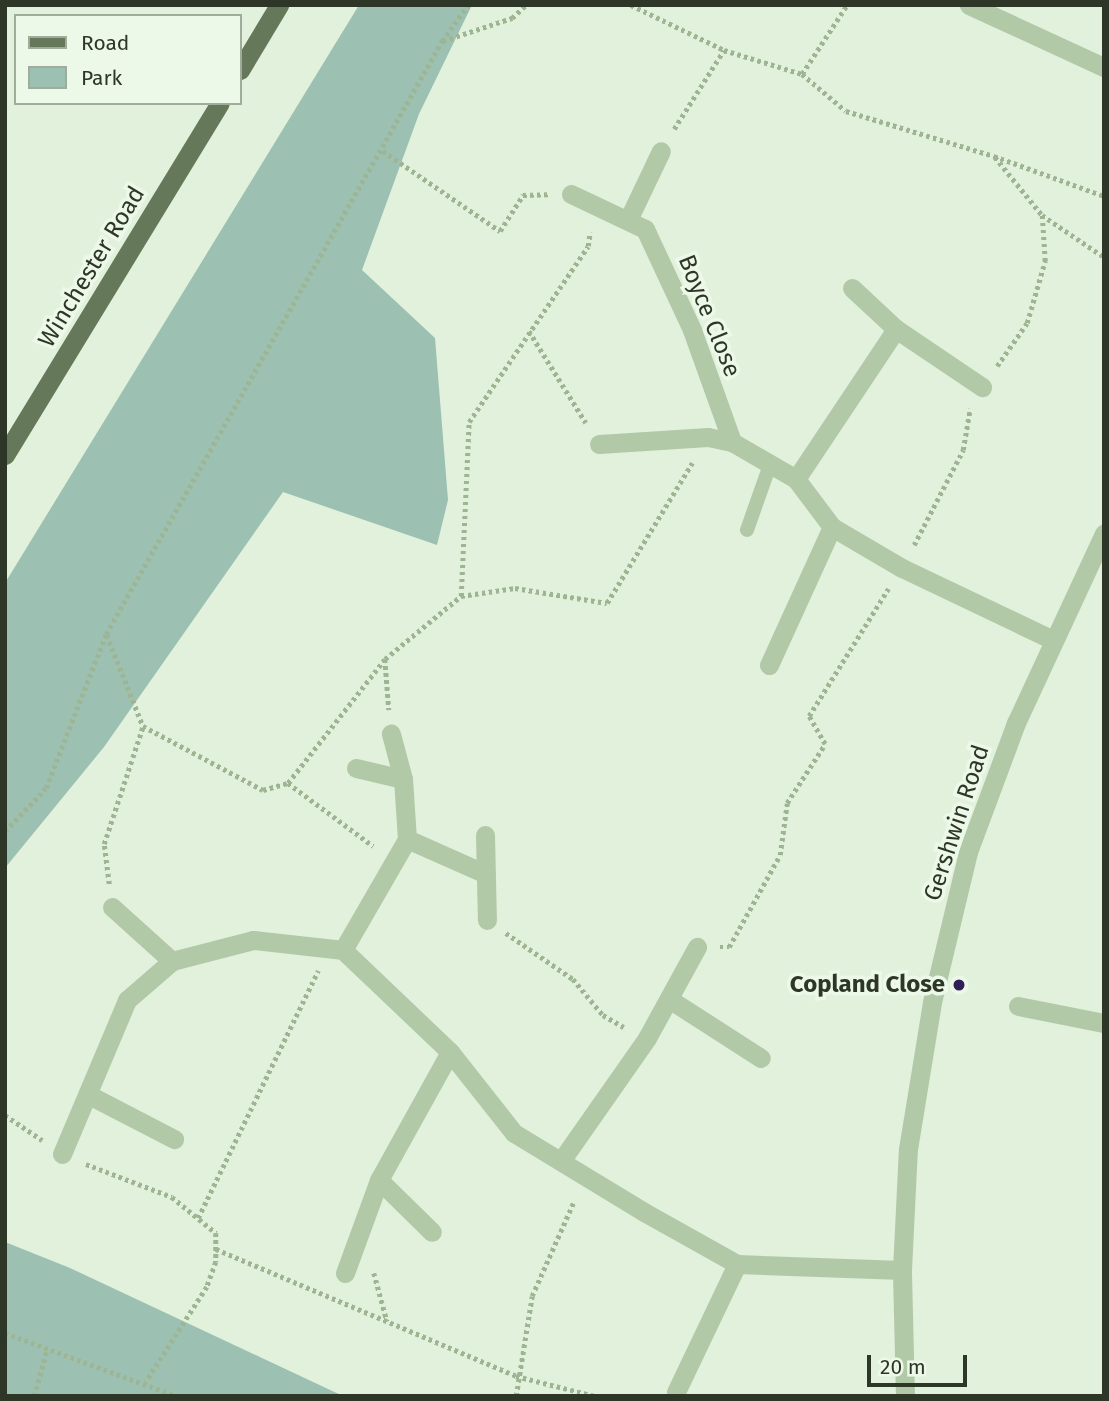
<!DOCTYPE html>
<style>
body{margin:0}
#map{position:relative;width:1109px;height:1401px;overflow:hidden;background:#e1f1dc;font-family:"Fira Sans",sans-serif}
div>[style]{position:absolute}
.green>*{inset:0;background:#9cc0b1}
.path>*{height:4.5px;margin-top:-2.25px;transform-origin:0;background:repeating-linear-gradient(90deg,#9db592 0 3.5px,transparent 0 7px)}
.service>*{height:14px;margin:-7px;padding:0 7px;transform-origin:7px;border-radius:7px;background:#b2c9a8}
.minor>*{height:19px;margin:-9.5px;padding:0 9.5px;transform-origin:9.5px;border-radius:9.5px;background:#b2c9a8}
.primary>*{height:19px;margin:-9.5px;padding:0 9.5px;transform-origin:9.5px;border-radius:9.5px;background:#66785a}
.dots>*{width:19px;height:19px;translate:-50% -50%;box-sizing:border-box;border:4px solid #ecf9e8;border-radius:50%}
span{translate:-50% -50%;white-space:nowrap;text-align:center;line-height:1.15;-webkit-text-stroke:7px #ecf9e8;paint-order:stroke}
.street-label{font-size:24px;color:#2e3628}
.poi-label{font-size:24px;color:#2e3628;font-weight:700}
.right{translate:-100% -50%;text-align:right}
.frame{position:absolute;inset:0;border:7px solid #2e3628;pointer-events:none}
.legend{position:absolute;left:14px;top:14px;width:228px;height:91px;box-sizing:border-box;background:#ecf9e8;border:2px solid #a0ab9b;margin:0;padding:9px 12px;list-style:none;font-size:21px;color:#2e3628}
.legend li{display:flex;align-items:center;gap:14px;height:35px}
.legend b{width:35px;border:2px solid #a0ab9b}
.scale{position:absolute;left:867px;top:1355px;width:100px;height:32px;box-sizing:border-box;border:4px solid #2e3628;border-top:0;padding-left:9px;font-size:21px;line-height:24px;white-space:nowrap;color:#2e3628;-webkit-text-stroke:5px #ecf9e8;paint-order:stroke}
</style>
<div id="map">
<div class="green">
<div style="clip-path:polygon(359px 5px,472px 5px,419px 114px,362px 270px,435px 338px,448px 500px,437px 545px,283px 492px,104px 747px,5px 868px,5px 583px)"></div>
<div style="clip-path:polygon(5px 1242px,70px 1268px,343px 1396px,5px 1396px)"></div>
</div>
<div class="path">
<div style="left:631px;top:5px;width:103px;rotate:25.8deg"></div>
<div style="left:724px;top:50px;width:82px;rotate:17.1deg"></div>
<div style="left:802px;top:74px;width:57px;rotate:40.1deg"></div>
<div style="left:846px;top:111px;width:155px;rotate:16.9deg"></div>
<div style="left:994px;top:156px;width:117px;rotate:20deg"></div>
<div style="left:443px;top:41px;width:73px;rotate:-18.4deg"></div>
<div style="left:512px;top:18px;width:19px;rotate:-43deg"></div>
<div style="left:802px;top:74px;width:82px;rotate:-56.9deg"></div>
<div style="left:674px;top:129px;width:93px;rotate:-57.7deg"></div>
<div style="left:383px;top:151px;width:142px;rotate:34.4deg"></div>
<div style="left:500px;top:231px;width:43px;rotate:-57.4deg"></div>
<div style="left:523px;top:195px;width:25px;rotate:-2deg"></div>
<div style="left:995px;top:157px;width:75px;rotate:51deg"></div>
<div style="left:1042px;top:215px;width:75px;rotate:34.1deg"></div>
<div style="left:529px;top:331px;width:108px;rotate:58.2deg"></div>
<div style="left:997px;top:366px;width:52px;rotate:-55.1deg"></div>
<div style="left:1027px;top:323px;width:65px;rotate:-73.8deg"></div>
<div style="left:1045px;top:261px;width:46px;rotate:-93.7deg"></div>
<div style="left:914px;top:545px;width:107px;rotate:-62.7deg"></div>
<div style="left:963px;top:450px;width:42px;rotate:-80.3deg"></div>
<div style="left:461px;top:596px;width:55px;rotate:-8.4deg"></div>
<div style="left:515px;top:588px;width:93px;rotate:9.3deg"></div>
<div style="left:607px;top:603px;width:164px;rotate:-58.7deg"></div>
<div style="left:107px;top:635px;width:98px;rotate:68.4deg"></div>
<div style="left:143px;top:726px;width:136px;rotate:28.1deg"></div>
<div style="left:263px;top:790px;width:26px;rotate:-16deg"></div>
<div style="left:288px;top:783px;width:106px;rotate:36.5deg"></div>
<div style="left:385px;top:659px;width:51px;rotate:85.5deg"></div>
<div style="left:288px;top:783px;width:157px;rotate:-52deg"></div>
<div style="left:385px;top:659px;width:99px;rotate:-39.7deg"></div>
<div style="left:461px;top:596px;width:174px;rotate:-87.4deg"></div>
<div style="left:469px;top:422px;width:212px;rotate:-55.9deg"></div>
<div style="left:588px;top:246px;width:14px;rotate:-82deg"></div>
<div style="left:5px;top:831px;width:59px;rotate:-46.4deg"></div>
<div style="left:46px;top:788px;width:165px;rotate:-68.7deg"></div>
<div style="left:106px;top:634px;width:682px;rotate:-60.46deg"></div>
<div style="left:442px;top:41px;width:44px;rotate:-54.2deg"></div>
<div style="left:109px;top:884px;width:40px;rotate:-97.1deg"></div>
<div style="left:104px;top:844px;width:124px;rotate:-71.7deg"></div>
<div style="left:506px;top:933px;width:81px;rotate:34.5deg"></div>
<div style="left:573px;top:979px;width:47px;rotate:50.2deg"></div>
<div style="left:603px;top:1015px;width:24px;rotate:30deg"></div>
<div style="left:720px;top:947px;width:9px"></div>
<div style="left:729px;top:947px;width:105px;rotate:-61deg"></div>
<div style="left:780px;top:855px;width:52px;rotate:-82.3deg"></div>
<div style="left:787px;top:803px;width:70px;rotate:-57.2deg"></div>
<div style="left:825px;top:744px;width:32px;rotate:-120deg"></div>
<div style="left:809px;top:716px;width:150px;rotate:-58.1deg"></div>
<div style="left:5px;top:1115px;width:45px;rotate:34deg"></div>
<div style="left:86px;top:1164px;width:92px;rotate:21deg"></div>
<div style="left:172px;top:1197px;width:57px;rotate:39.3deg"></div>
<div style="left:216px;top:1233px;width:29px;rotate:90deg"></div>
<div style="left:216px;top:1262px;width:27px;rotate:110deg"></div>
<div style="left:207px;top:1287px;width:113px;rotate:122.7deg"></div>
<div style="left:198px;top:1218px;width:275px;rotate:-64.1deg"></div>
<div style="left:216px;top:1249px;width:326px;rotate:22.9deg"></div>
<div style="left:516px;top:1376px;width:81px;rotate:14.2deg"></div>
<div style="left:374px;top:1273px;width:50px;rotate:74.8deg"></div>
<div style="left:5px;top:1333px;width:182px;rotate:20.2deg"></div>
<div style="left:34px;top:1396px;width:49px;rotate:-74.5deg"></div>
<div style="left:516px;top:1396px;width:101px;rotate:-80.9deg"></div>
<div style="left:532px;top:1296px;width:104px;rotate:-66.1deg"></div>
</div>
<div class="service">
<div style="left:747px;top:530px;width:72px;rotate:-70.6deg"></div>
</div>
<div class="minor">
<div style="left:969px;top:5px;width:149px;rotate:24.7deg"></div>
<div style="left:571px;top:194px;width:82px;rotate:25.3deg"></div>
<div style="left:645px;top:229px;width:111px;rotate:65deg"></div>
<div style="left:692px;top:330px;width:119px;rotate:70.3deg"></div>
<div style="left:629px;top:218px;width:74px;rotate:-64.5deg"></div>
<div style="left:852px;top:288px;width:60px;rotate:43deg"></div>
<div style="left:896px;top:329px;width:104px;rotate:34deg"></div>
<div style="left:599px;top:444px;width:109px;rotate:-3.7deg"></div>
<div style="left:708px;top:437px;width:25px;rotate:12deg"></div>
<div style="left:732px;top:442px;width:74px;rotate:30deg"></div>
<div style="left:796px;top:479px;width:60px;rotate:53.1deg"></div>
<div style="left:832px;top:527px;width:81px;rotate:30.4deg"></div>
<div style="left:902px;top:568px;width:167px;rotate:25.5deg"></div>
<div style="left:796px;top:479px;width:180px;rotate:-56.3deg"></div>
<div style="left:769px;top:665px;width:152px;rotate:-65.5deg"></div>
<div style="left:356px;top:768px;width:48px;rotate:13.2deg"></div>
<div style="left:485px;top:835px;width:85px;rotate:88.7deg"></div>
<div style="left:407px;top:839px;width:86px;rotate:23.9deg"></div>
<div style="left:112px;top:907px;width:81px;rotate:42deg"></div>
<div style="left:343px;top:950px;width:128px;rotate:-60deg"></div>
<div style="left:407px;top:839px;width:60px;rotate:-93.8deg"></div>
<div style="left:403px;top:779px;width:47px;rotate:-104.9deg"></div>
<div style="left:669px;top:999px;width:109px;rotate:32.7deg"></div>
<div style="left:1018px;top:1006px;width:88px;rotate:11.2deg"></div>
<div style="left:89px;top:1095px;width:96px;rotate:27.4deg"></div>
<div style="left:62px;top:1154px;width:167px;rotate:-67.1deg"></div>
<div style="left:127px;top:1000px;width:60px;rotate:-40.9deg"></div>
<div style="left:172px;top:961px;width:84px;rotate:-14.5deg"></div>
<div style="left:253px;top:940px;width:91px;rotate:6.3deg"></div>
<div style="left:343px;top:950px;width:148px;rotate:43.6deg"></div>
<div style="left:450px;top:1052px;width:103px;rotate:51.7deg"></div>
<div style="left:514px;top:1133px;width:152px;rotate:31.3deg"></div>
<div style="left:644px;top:1212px;width:107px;rotate:29.2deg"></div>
<div style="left:737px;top:1264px;width:165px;rotate:2.1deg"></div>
<div style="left:561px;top:1161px;width:150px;rotate:-55deg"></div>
<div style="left:647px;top:1038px;width:104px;rotate:-61.2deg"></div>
<div style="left:379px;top:1180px;width:74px;rotate:44.5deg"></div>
<div style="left:345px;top:1273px;width:99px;rotate:-69.9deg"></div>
<div style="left:379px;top:1180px;width:146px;rotate:-61deg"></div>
<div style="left:676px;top:1392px;width:142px;rotate:-64.5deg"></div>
<div style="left:905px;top:1396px;width:126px;rotate:-91.4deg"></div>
<div style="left:902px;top:1270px;width:121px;rotate:-87.2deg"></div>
<div style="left:908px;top:1149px;width:149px;rotate:-80.7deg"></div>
<div style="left:932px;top:1002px;width:154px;rotate:-76.5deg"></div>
<div style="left:968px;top:852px;width:138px;rotate:-69.6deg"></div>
<div style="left:1016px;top:723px;width:209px;rotate:-65.1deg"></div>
</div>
<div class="primary">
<div style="left:240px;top:70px;width:76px;rotate:-59deg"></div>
<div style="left:5px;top:455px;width:412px;rotate:-58.6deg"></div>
</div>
<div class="dots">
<div style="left:959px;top:985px;background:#301f56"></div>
</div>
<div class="street-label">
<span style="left:92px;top:267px;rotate:-59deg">Winchester Road</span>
<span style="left:709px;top:316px;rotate:68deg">Boyce Close</span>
<span style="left:957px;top:823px;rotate:-72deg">Gershwin Road</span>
</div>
<div class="poi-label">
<span class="right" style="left:945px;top:985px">Copland Close</span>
</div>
<div class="frame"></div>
<ul class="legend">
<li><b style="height:9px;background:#66785a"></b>Road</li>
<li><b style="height:19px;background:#9cc0b1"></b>Park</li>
</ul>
<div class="scale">20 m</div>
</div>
